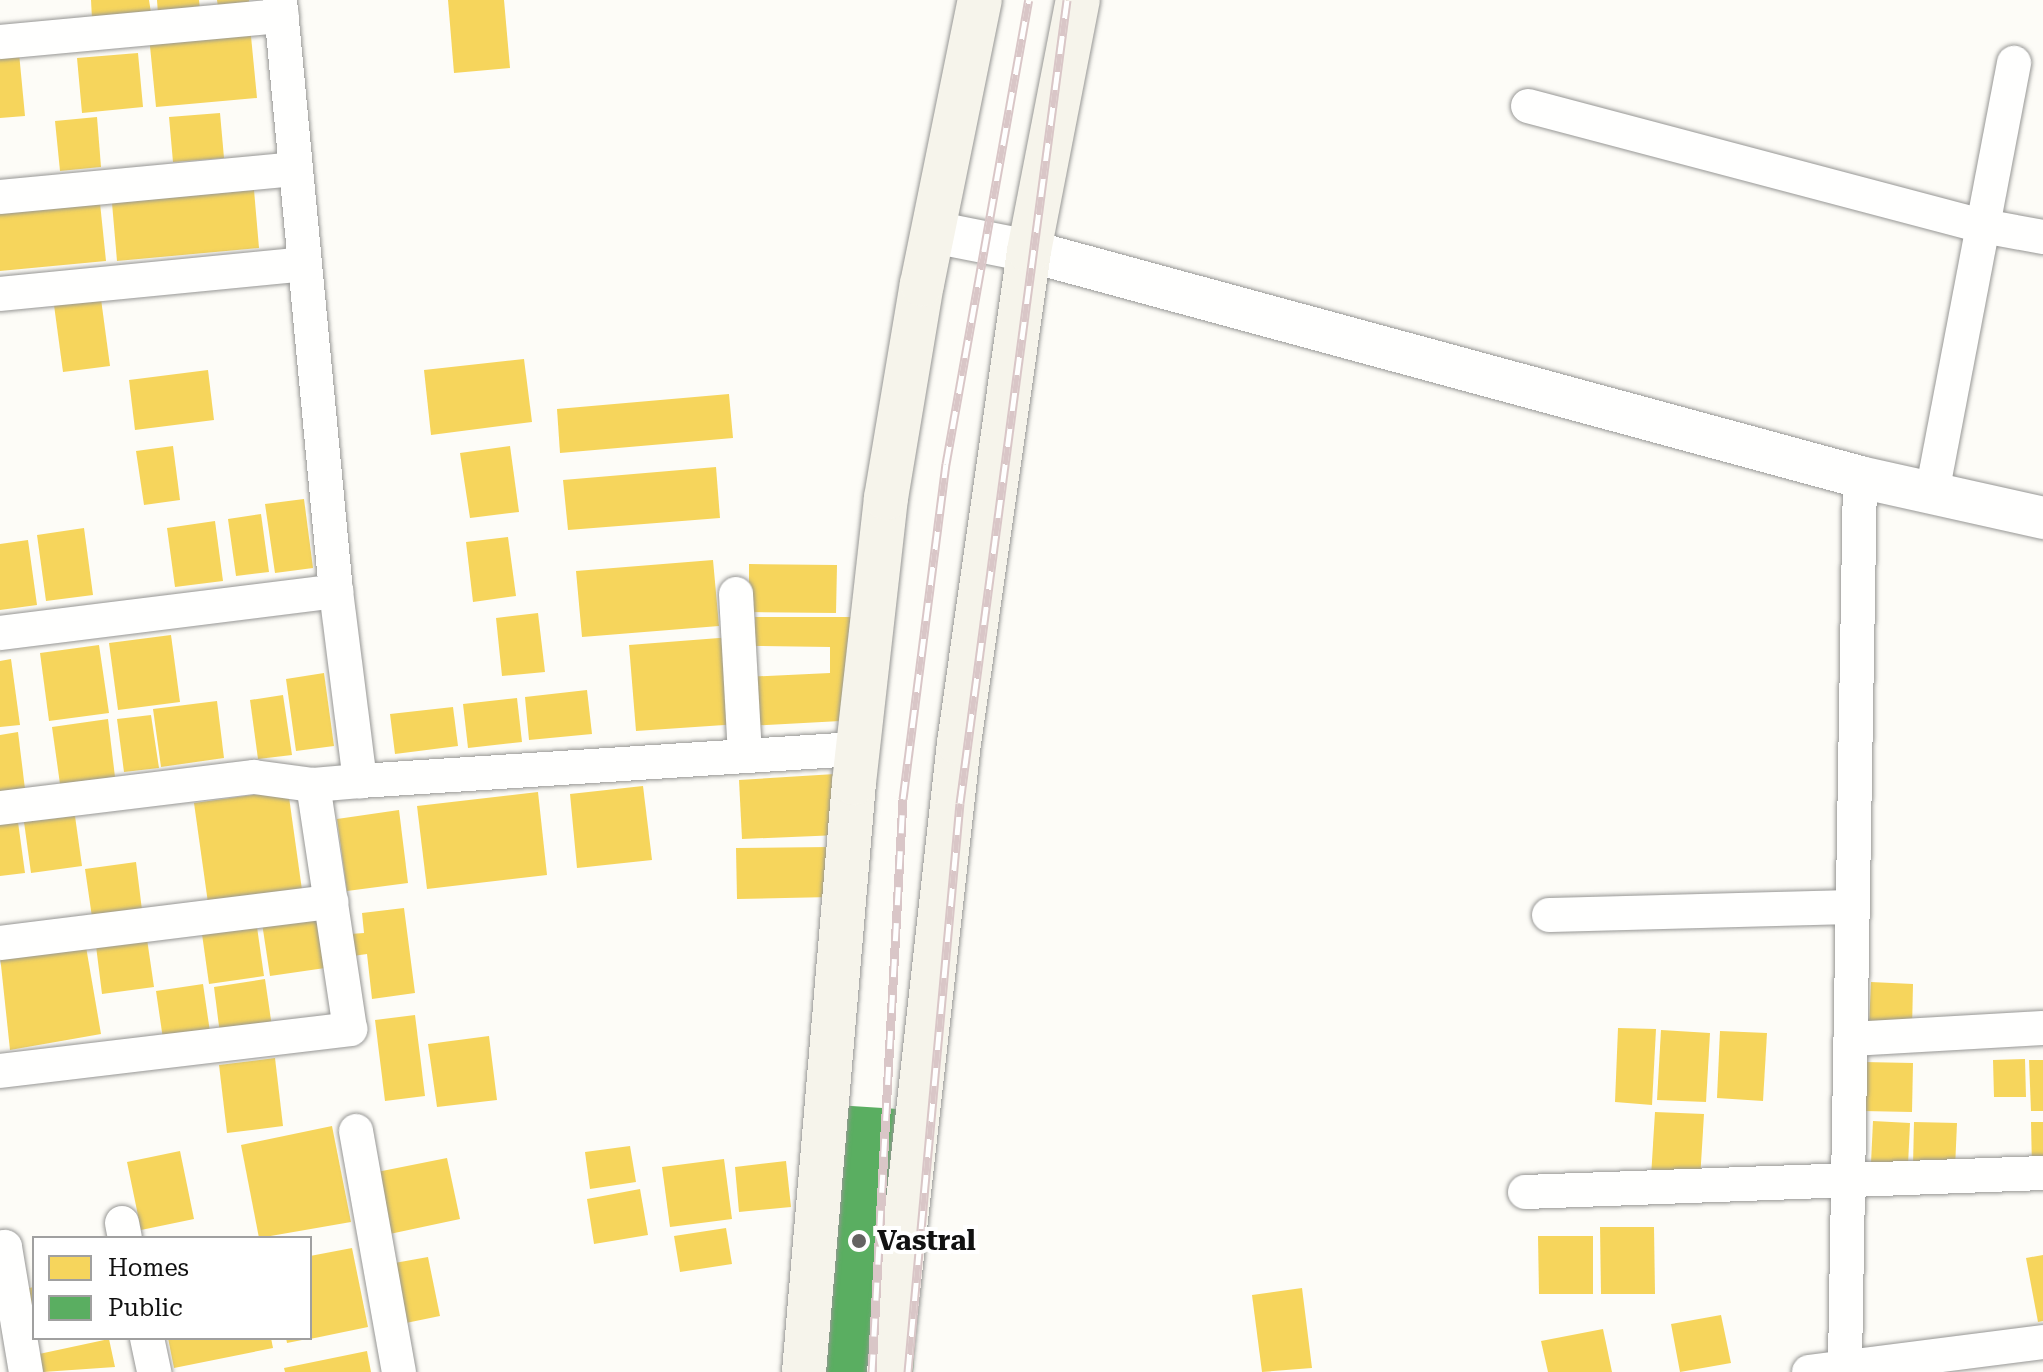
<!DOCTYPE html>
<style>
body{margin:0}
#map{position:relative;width:2043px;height:1372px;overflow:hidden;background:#fdfcf7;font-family:"Roboto Serif",serif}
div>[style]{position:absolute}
.homes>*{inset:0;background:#f6d55c}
.public>*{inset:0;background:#5aae61}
.roads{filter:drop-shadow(0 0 2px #979795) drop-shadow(0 0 2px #979795)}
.minor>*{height:34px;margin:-17px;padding:0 17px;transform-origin:17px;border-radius:17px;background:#fffffe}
.tertiary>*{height:42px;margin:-21px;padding:0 21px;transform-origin:21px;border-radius:21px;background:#fffffe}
.secondary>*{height:44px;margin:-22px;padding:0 22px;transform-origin:22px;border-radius:22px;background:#f6f4eb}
.rail>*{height:9px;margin-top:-4.5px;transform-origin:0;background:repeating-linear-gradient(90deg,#fff 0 18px,#d9c6c7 0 36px);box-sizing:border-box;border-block:2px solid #d9c6c7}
.dots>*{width:22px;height:22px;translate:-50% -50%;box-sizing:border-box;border:4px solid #fff;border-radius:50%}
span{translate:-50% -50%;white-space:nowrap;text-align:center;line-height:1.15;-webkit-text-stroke:8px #fff;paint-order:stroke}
.poi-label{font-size:28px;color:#111;font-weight:700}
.left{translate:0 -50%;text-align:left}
.legend{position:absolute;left:32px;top:1236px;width:280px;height:104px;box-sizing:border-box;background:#fff;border:2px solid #a0a0a0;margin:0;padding:10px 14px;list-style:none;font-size:24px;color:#111}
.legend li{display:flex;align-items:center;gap:16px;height:40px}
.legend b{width:40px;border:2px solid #a0a0a0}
</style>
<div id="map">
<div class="homes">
<div style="clip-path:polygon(91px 0,149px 0,151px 13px,92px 19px)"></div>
<div style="clip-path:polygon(157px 0,199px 0,200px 10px,158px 14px)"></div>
<div style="clip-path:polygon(217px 0,249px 0,249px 4px,218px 7px)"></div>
<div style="clip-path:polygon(448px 0,504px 0,510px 68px,454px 73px)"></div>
<div style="clip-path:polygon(250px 26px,257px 98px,156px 107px,149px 36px)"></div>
<div style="clip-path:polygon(19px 53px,25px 116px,0 118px,0 55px)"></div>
<div style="clip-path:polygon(138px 53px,143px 107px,82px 113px,77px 58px)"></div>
<div style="clip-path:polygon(220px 113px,224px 158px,173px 162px,169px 117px)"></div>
<div style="clip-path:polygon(97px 117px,101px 167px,60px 171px,55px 121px)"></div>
<div style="clip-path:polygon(254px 190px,259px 248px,117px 261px,112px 203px)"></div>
<div style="clip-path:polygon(100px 203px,106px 261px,0 271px,0 212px)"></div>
<div style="clip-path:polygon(101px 299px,110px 366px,63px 372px,54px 305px)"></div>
<div style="clip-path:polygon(524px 359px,532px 422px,431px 435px,424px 370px)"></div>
<div style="clip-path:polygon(208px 370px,214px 420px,135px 430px,129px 380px)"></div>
<div style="clip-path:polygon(729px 394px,733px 438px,560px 453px,557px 409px)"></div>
<div style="clip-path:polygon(173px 446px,180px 500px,144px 505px,136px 451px)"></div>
<div style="clip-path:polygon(510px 446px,519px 512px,470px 518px,460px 453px)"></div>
<div style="clip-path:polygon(716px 467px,720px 518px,568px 530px,563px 480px)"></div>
<div style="clip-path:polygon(304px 499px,313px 568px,275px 573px,265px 504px)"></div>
<div style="clip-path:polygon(261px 514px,269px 572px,236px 576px,228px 519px)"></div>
<div style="clip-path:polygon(215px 521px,223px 581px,175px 587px,167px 528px)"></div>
<div style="clip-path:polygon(84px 528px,93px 595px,46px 601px,37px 535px)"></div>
<div style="clip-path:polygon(508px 537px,516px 596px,473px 602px,466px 542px)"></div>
<div style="clip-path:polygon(28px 540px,37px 605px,0 610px,0 544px)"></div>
<div style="clip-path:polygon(713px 560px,719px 626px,582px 637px,576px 571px)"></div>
<div style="clip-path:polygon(749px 564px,837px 565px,836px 613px,749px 612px)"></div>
<div style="clip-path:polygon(538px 613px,545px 672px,502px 676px,496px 618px)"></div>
<div style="clip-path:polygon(755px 617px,863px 617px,859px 720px,747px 726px,744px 677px,830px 673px,830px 647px,755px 646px)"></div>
<div style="clip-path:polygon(171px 635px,180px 702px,118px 710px,109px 643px)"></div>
<div style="clip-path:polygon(732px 637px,739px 724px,636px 731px,629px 645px)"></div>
<div style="clip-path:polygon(99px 645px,109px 713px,49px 721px,40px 653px)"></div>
<div style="clip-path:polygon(11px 659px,20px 725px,0 727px,0 661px)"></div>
<div style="clip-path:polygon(324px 673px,334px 746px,296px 751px,286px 679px)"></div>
<div style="clip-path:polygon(587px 690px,592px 734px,529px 740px,525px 697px)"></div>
<div style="clip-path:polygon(283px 695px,292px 755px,258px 759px,250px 700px)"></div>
<div style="clip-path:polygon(517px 698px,522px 742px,468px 748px,463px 704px)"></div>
<div style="clip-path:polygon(217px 701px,224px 758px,161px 767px,153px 709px)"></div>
<div style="clip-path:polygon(453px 707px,458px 746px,395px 754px,390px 714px)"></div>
<div style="clip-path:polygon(151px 715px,159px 768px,124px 772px,117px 719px)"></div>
<div style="clip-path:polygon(108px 719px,115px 777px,60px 784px,52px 727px)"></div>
<div style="clip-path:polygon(18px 732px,25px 789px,0 793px,0 735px)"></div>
<div style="clip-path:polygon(835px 774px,839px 835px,742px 839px,739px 780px)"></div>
<div style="clip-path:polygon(643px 786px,652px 860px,577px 868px,570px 794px)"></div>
<div style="clip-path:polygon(288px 790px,302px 890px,208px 903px,194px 803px)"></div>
<div style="clip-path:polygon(538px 792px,547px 875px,427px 889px,417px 806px)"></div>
<div style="clip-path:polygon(399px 810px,408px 883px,347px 891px,337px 819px)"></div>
<div style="clip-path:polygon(75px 816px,82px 866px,31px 873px,24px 822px)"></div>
<div style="clip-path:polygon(18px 822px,25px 873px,0 876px,0 824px)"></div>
<div style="clip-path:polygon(830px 847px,831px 897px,737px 899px,736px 848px)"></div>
<div style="clip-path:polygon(136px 862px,142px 910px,92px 917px,85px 869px)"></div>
<div style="clip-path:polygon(404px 908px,415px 993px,372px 999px,367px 954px,353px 956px,350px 934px,364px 933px,362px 913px)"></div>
<div style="clip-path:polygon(318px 915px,325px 968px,270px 976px,262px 923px)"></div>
<div style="clip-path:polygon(257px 927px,264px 976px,209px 984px,202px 934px)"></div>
<div style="clip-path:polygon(147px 939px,154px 987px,102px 994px,96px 946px)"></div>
<div style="clip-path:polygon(85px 941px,101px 1034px,10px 1050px,0 956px)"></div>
<div style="clip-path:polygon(265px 979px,272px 1027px,220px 1034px,214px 987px)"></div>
<div style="clip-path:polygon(1871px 982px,1913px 984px,1912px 1030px,1869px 1028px)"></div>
<div style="clip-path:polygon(203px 984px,210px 1032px,163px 1039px,156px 991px)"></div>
<div style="clip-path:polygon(415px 1015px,425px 1096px,385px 1101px,375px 1020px)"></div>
<div style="clip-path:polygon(1618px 1028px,1656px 1029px,1652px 1105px,1615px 1102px)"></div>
<div style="clip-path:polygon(1661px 1030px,1710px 1033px,1706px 1102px,1657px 1100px)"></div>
<div style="clip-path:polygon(1720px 1031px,1767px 1033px,1763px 1101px,1717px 1098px)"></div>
<div style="clip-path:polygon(489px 1036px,497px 1100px,437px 1107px,428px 1044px)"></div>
<div style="clip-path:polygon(275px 1058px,283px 1126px,227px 1133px,219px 1065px)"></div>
<div style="clip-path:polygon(2025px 1059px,2026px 1097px,1994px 1097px,1993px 1060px)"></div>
<div style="clip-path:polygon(2029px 1060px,2043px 1060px,2043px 1111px,2031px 1111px)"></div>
<div style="clip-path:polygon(1864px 1062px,1913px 1063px,1912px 1112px,1863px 1111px)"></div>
<div style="clip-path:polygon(1655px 1112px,1704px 1114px,1700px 1180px,1651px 1177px)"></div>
<div style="clip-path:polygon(1873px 1121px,1910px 1123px,1908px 1165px,1871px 1163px)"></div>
<div style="clip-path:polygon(1914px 1122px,1957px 1123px,1955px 1168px,1913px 1166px)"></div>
<div style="clip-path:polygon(2031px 1122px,2043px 1122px,2043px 1169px,2032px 1169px)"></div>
<div style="clip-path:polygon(332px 1126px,351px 1222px,259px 1238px,241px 1145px)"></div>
<div style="clip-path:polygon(630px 1146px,636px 1182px,590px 1189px,585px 1152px)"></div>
<div style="clip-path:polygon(180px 1151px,194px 1219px,141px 1230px,127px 1162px)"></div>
<div style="clip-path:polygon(447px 1158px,460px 1219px,385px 1235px,372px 1173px)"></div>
<div style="clip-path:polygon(724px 1159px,732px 1219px,670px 1227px,662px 1167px)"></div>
<div style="clip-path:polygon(786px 1161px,791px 1207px,739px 1212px,735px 1167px)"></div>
<div style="clip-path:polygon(640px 1189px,648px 1235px,594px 1244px,587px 1199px)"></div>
<div style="clip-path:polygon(1600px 1227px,1654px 1227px,1655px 1294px,1601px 1294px)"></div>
<div style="clip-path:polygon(726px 1228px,732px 1264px,680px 1272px,674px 1236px)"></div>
<div style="clip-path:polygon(1538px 1236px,1593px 1236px,1593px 1294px,1539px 1294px)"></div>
<div style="clip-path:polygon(352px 1248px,368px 1327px,310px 1339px,310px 1256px)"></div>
<div style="clip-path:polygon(2043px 1255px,2043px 1321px,2038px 1322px,2026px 1258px)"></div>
<div style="clip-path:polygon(428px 1257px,440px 1316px,401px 1324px,389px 1264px)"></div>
<div style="clip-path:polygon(34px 1287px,34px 1323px,25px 1289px)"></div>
<div style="clip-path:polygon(1302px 1288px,1312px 1368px,1262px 1372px,1252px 1295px)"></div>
<div style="clip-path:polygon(1721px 1315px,1731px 1363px,1680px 1372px,1671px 1324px)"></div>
<div style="clip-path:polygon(1603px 1329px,1612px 1372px,1548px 1372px,1541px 1341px)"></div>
<div style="clip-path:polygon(168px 1338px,271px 1338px,273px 1348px,174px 1368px)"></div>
<div style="clip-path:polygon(286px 1338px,307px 1338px,307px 1339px,287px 1343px)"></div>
<div style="clip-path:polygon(109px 1339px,115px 1367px,43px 1372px,39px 1354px)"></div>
<div style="clip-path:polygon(367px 1351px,371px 1372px,285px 1372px,284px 1368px)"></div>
</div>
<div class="public">
<div style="clip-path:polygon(805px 1103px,929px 1111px,913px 1372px,789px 1372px)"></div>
</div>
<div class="roads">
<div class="minor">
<div style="left:280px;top:0;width:594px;rotate:84.59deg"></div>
<div style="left:0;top:42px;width:283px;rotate:-5.3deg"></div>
<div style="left:1528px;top:106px;width:471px;rotate:14.8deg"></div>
<div style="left:1983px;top:226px;width:61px;rotate:10.4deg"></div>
<div style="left:0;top:197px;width:297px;rotate:-5.4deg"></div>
<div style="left:0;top:294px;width:306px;rotate:-5.6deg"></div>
<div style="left:1932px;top:493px;width:438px;rotate:-79.2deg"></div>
<div style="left:736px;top:594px;width:162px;rotate:86.8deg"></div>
<div style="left:0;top:633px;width:339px;rotate:-7.1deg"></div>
<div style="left:336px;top:591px;width:192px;rotate:82.8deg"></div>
<div style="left:360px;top:781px;width:499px;rotate:-3.7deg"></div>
<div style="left:0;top:808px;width:256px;rotate:-7deg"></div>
<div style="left:254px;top:777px;width:60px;rotate:7.7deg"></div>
<div style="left:1549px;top:915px;width:304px;rotate:-1.5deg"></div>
<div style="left:0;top:943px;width:334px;rotate:-7.1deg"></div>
<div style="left:1851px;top:1039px;width:192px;rotate:-3.3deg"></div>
<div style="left:0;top:1071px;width:353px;rotate:-6.8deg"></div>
<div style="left:350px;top:1029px;width:247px;rotate:-98.6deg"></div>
<div style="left:313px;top:785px;width:47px;rotate:-4.9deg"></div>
<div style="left:356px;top:1131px;width:245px;rotate:79.9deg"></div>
<div style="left:1525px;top:1192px;width:518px;rotate:-2.1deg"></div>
<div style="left:122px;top:1223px;width:15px;rotate:79deg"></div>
<div style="left:0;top:1248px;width:5px;rotate:-11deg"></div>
<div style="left:5px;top:1247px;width:127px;rotate:80.5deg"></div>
<div style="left:147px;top:1338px;width:35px;rotate:78deg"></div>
<div style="left:1845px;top:1363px;width:886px;rotate:-89.03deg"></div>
<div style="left:1809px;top:1372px;width:236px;rotate:-7.3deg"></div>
</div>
<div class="tertiary">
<div style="left:933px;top:232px;width:98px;rotate:11.2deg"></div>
<div style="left:1029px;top:251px;width:861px;rotate:15.21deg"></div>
<div style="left:1860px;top:477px;width:188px;rotate:12.6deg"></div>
</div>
<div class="secondary">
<div style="left:804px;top:1372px;width:591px;rotate:-85.15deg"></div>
<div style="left:854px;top:783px;width:287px;rotate:-83.6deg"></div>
<div style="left:886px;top:498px;width:217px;rotate:-80.5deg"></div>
<div style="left:922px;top:284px;width:290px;rotate:-78.5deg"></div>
<div style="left:889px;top:1372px;width:633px;rotate:-83.65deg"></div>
<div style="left:959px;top:743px;width:497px;rotate:-81.9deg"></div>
<div style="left:1029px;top:251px;width:256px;rotate:-79deg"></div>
</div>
</div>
<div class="rail">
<div style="left:872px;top:1372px;width:574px;rotate:-86.9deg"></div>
<div style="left:903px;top:799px;width:338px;rotate:-82.7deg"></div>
<div style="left:946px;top:464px;width:471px;rotate:-79.9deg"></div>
<div style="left:908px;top:1372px;width:571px;rotate:-84.78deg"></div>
<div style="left:960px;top:803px;width:810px;rotate:-82.41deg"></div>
</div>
<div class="dots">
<div style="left:859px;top:1241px;background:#646362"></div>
</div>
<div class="poi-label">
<span class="left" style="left:877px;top:1241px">Vastral</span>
</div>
<ul class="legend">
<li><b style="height:22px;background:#f6d55c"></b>Homes</li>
<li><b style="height:22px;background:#5aae61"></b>Public</li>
</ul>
</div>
